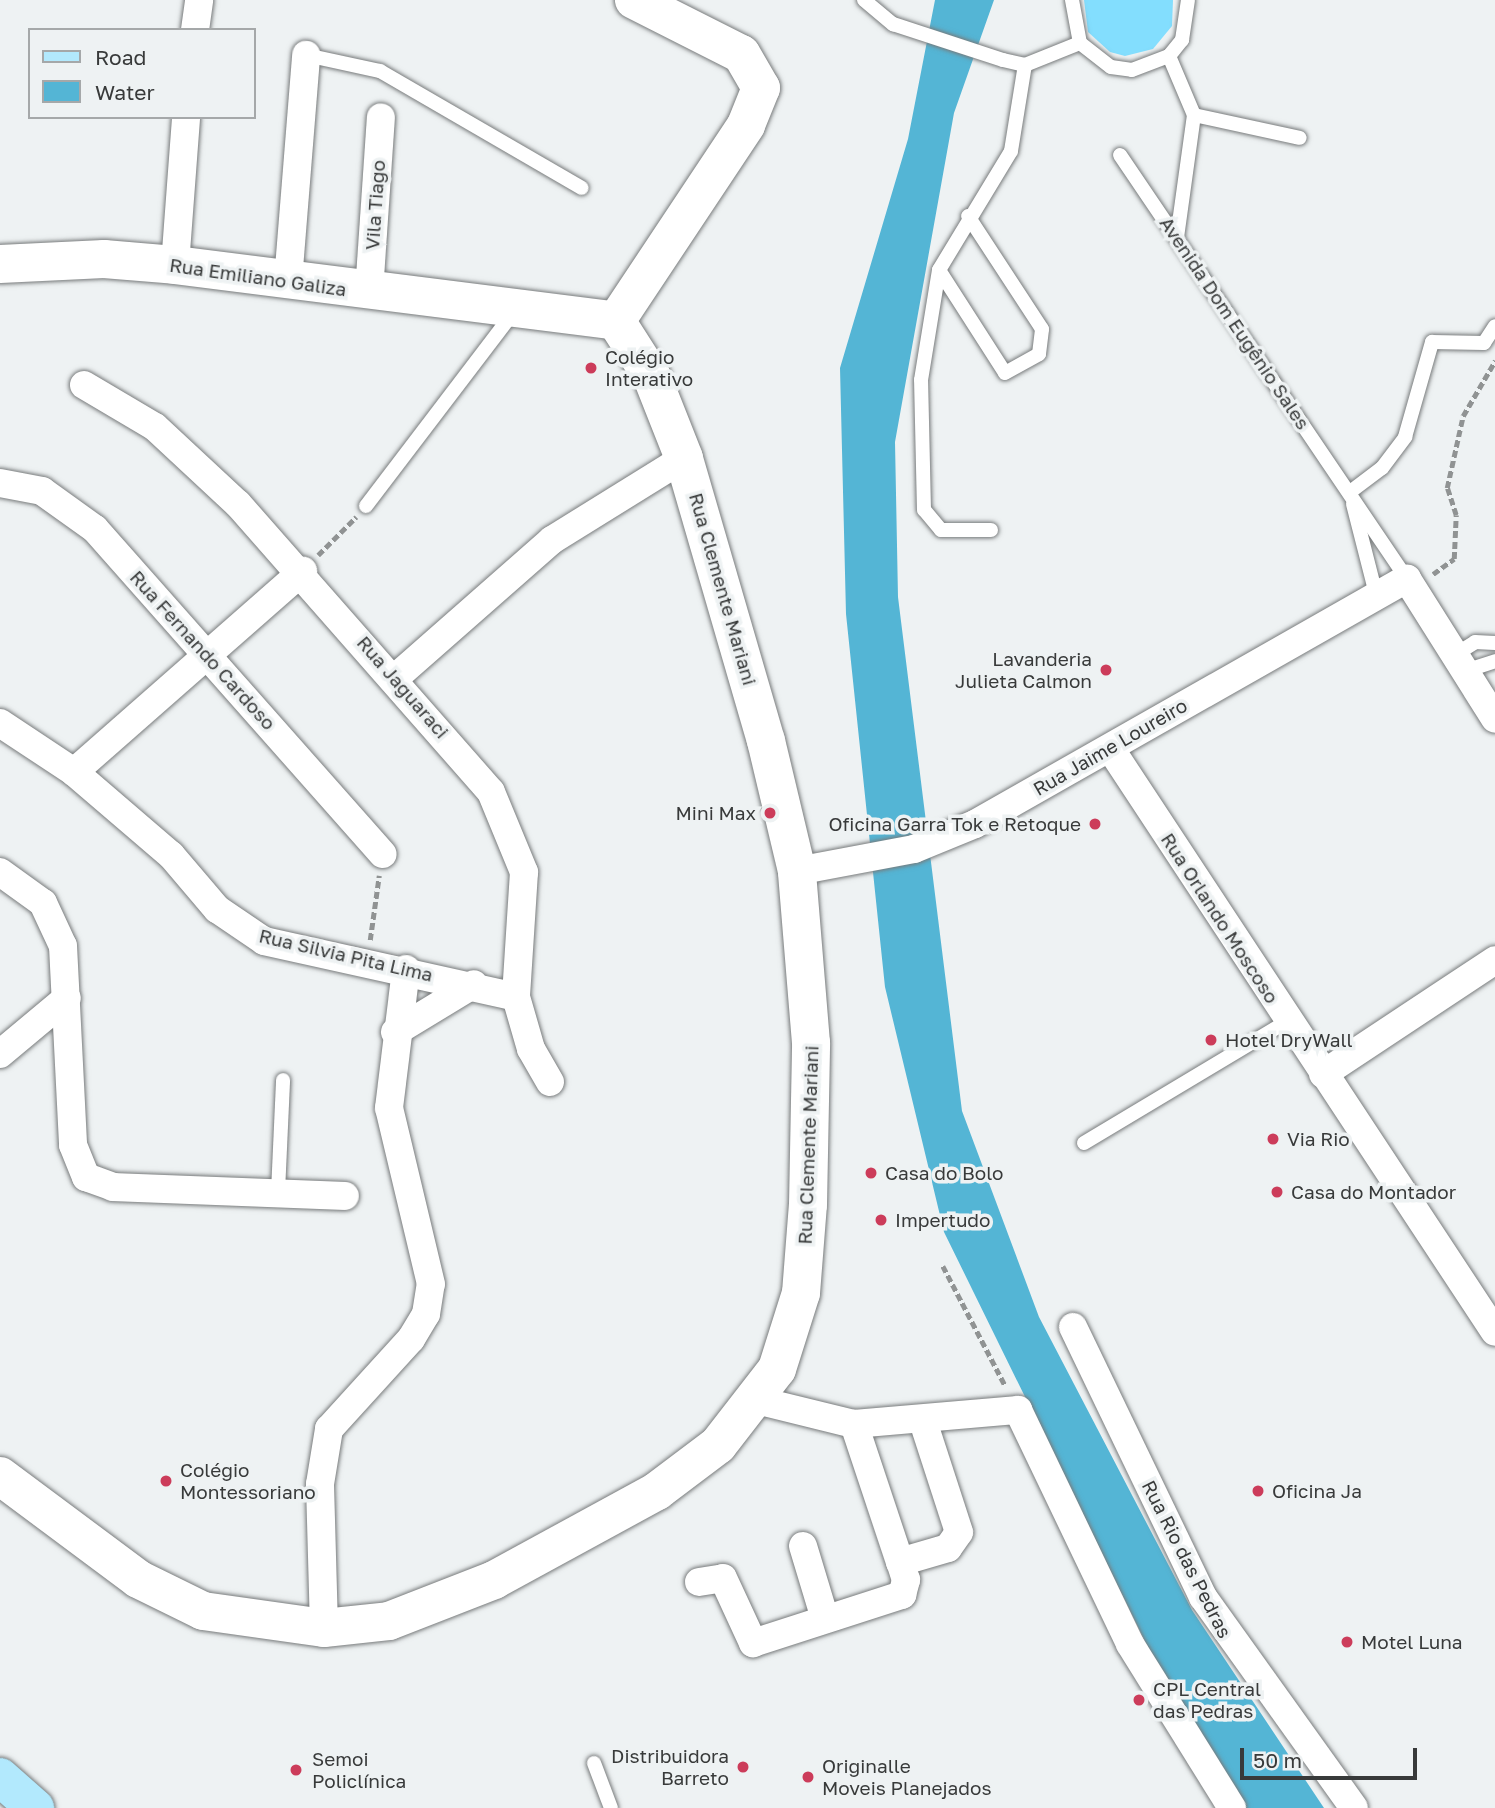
<!DOCTYPE html>
<meta charset="utf-8">
<style>
body{margin:0}
#map{position:relative;width:1495px;height:1808px;overflow:hidden;background:#eef2f3;font-family:"Golos Text",sans-serif}
div>[style]{position:absolute}
.green>*{inset:0;background:#83defe}
.water>*{inset:0;background:#54b5d5}
.path>*{height:4.5px;margin-top:-2.25px;transform-origin:0;background:repeating-linear-gradient(90deg,#909393 0 7px,transparent 0 10.5px)}
.roads{filter:drop-shadow(0 0 2px #787b7c) drop-shadow(0 0 2px #787b7c)}
.lane>*{height:14px;margin:-7px;padding:0 7px;transform-origin:7px;border-radius:7px;background:#fff}
.street>*{height:28px;margin:-14px;padding:0 14px;transform-origin:14px;border-radius:14px;background:#fff}
.secondary>*{height:38px;margin:-19px;padding:0 19px;transform-origin:19px;border-radius:19px;background:#fff}
.primary>*{height:38px;margin:-19px;padding:0 19px;transform-origin:19px;border-radius:19px;background:#b2e9fd}
.dots>*{width:19px;height:19px;translate:-50% -50%;box-sizing:border-box;border:4px solid #eef2f3;border-radius:50%}
span{translate:-50% -50%;white-space:nowrap;text-align:center;line-height:1.15;-webkit-text-stroke:7px #eef2f3;paint-order:stroke}
.street-label{font-size:19px;color:#383a3a}
.poi-label{font-size:19px;color:#383a3a}
.left{translate:0 -50%;text-align:left}
.right{translate:-100% -50%;text-align:right}
.legend{position:absolute;left:28px;top:28px;width:228px;height:91px;box-sizing:border-box;background:#eef2f3;border:2px solid #a5a8a9;margin:0;padding:9px 12px;list-style:none;font-size:21px;color:#383a3a}
.legend li{display:flex;align-items:center;gap:14px;height:35px}
.legend b{width:35px;border:2px solid #a5a8a9}
.scale{position:absolute;left:1240px;top:1748px;width:177px;height:32px;box-sizing:border-box;border:4px solid #383a3a;border-top:0;padding-left:9px;font-size:21px;line-height:24px;white-space:nowrap;color:#383a3a;-webkit-text-stroke:5px #eef2f3;paint-order:stroke}
</style>
<div id="map">
<div class="green">
<div style="clip-path:polygon(1084px 0,1173px 0,1172px 26px,1153px 49px,1125px 56px,1110px 52px,1088px 32px)"></div>
</div>
<div class="water">
<div style="clip-path:polygon(935px 0,994px 0,954px 113px,895px 442px,898px 597px,962px 1111px,1039px 1317px,1192px 1610px,1324px 1808px,1246px 1808px,1167px 1686px,944px 1232px,885px 987px,846px 614px,840px 368px,908px 139px)"></div>
</div>
<div class="path">
<div style="left:318px;top:555px;width:54px;rotate:-45deg"></div>
<div style="left:1433px;top:574px;width:26px;rotate:-36deg"></div>
<div style="left:1454px;top:559px;width:44px;rotate:-87.4deg"></div>
<div style="left:1456px;top:515px;width:28px;rotate:-108deg"></div>
<div style="left:1447px;top:488px;width:74px;rotate:-77.5deg"></div>
<div style="left:1463px;top:416px;width:64px;rotate:-59.8deg"></div>
<div style="left:370px;top:940px;width:65px;rotate:-82deg"></div>
<div style="left:943px;top:1266px;width:136px;rotate:62.5deg"></div>
</div>
<div class="roads">
<div class="lane">
<div style="left:864px;top:0;width:38px;rotate:40deg"></div>
<div style="left:893px;top:24px;width:116px;rotate:18.1deg"></div>
<div style="left:1003px;top:60px;width:23px;rotate:13deg"></div>
<div style="left:1025px;top:65px;width:59px;rotate:-21.8deg"></div>
<div style="left:1072px;top:0;width:44px;rotate:79.5deg"></div>
<div style="left:1080px;top:43px;width:39px;rotate:38deg"></div>
<div style="left:1111px;top:67px;width:21px;rotate:8deg"></div>
<div style="left:1132px;top:70px;width:40px;rotate:-21deg"></div>
<div style="left:1169px;top:56px;width:21px;rotate:-51deg"></div>
<div style="left:1182px;top:40px;width:40px;rotate:-81.5deg"></div>
<div style="left:306px;top:55px;width:76px;rotate:12.2deg"></div>
<div style="left:380px;top:71px;width:233px;rotate:30.1deg"></div>
<div style="left:1169px;top:56px;width:64px;rotate:67deg"></div>
<div style="left:1194px;top:115px;width:123px;rotate:97.9deg"></div>
<div style="left:1194px;top:115px;width:108px;rotate:12.2deg"></div>
<div style="left:1120px;top:155px;width:512px;rotate:55.91deg"></div>
<div style="left:939px;top:270px;width:122px;rotate:57.3deg"></div>
<div style="left:1005px;top:373px;width:39px;rotate:-29deg"></div>
<div style="left:1039px;top:354px;width:25px;rotate:-83deg"></div>
<div style="left:1042px;top:329px;width:135px;rotate:-123.2deg"></div>
<div style="left:1350px;top:492px;width:40px;rotate:-37deg"></div>
<div style="left:1382px;top:468px;width:39px;rotate:-53deg"></div>
<div style="left:1405px;top:437px;width:99px;rotate:-74.1deg"></div>
<div style="left:1432px;top:342px;width:52px;rotate:1.1deg"></div>
<div style="left:1484px;top:343px;width:20px;rotate:-57deg"></div>
<div style="left:1353px;top:504px;width:93px;rotate:75.7deg"></div>
<div style="left:366px;top:506px;width:244px;rotate:-52.7deg"></div>
<div style="left:991px;top:530px;width:50px;rotate:180deg"></div>
<div style="left:941px;top:530px;width:26px;rotate:-130deg"></div>
<div style="left:924px;top:510px;width:130px;rotate:-91.3deg"></div>
<div style="left:921px;top:380px;width:111px;rotate:-80.7deg"></div>
<div style="left:939px;top:270px;width:139px;rotate:-58.8deg"></div>
<div style="left:1011px;top:151px;width:87px;rotate:-80.8deg"></div>
<div style="left:1453px;top:656px;width:26px;rotate:-32deg"></div>
<div style="left:1475px;top:642px;width:20px;rotate:3deg"></div>
<div style="left:1465px;top:671px;width:32px;rotate:-18deg"></div>
<div style="left:1084px;top:1143px;width:235px;rotate:-30.9deg"></div>
<div style="left:278px;top:1192px;width:112px;rotate:-87.4deg"></div>
<div style="left:594px;top:1763px;width:48px;rotate:69.3deg"></div>
</div>
<div class="street">
<div style="left:195px;top:30px;width:30px;rotate:-82deg"></div>
<div style="left:175px;top:265px;width:148px;rotate:-85.7deg"></div>
<div style="left:288px;top:281px;width:227px;rotate:-85.4deg"></div>
<div style="left:369px;top:292px;width:175px;rotate:-86.1deg"></div>
<div style="left:84px;top:385px;width:82px;rotate:30.6deg"></div>
<div style="left:155px;top:427px;width:113px;rotate:42.9deg"></div>
<div style="left:238px;top:504px;width:383px;rotate:48.7deg"></div>
<div style="left:491px;top:792px;width:87px;rotate:67.6deg"></div>
<div style="left:524px;top:872px;width:125px;rotate:93.7deg"></div>
<div style="left:516px;top:997px;width:54px;rotate:73.9deg"></div>
<div style="left:531px;top:1049px;width:38px;rotate:60deg"></div>
<div style="left:0;top:483px;width:43px;rotate:10.8deg"></div>
<div style="left:42px;top:491px;width:65px;rotate:35.6deg"></div>
<div style="left:95px;top:529px;width:434px;rotate:48.5deg"></div>
<div style="left:395px;top:678px;width:209px;rotate:-41.3deg"></div>
<div style="left:552px;top:540px;width:155px;rotate:-31.8deg"></div>
<div style="left:0;top:723px;width:89px;rotate:33.5deg"></div>
<div style="left:74px;top:772px;width:128px;rotate:40.6deg"></div>
<div style="left:171px;top:855px;width:71px;rotate:49.6deg"></div>
<div style="left:217px;top:909px;width:57px;rotate:34.2deg"></div>
<div style="left:264px;top:941px;width:258px;rotate:12.5deg"></div>
<div style="left:1110px;top:748px;width:699px;rotate:56.61deg"></div>
<div style="left:74px;top:772px;width:305px;rotate:-41.3deg"></div>
<div style="left:797px;top:871px;width:119px;rotate:-10.6deg"></div>
<div style="left:914px;top:849px;width:66px;rotate:-22.3deg"></div>
<div style="left:975px;top:824px;width:497px;rotate:-29.6deg"></div>
<div style="left:1407px;top:579px;width:165px;rotate:57.8deg"></div>
<div style="left:0;top:872px;width:53px;rotate:35.8deg"></div>
<div style="left:43px;top:903px;width:47px;rotate:65.1deg"></div>
<div style="left:63px;top:946px;width:199px;rotate:87.1deg"></div>
<div style="left:73px;top:1145px;width:35px;rotate:68deg"></div>
<div style="left:86px;top:1177px;width:29px;rotate:20deg"></div>
<div style="left:113px;top:1187px;width:232px;rotate:2.2deg"></div>
<div style="left:395px;top:1032px;width:92px;rotate:-31.3deg"></div>
<div style="left:0;top:1054px;width:87px;rotate:-39.9deg"></div>
<div style="left:1323px;top:1074px;width:206px;rotate:-33.5deg"></div>
<div style="left:1073px;top:1327px;width:300px;rotate:64.3deg"></div>
<div style="left:1203px;top:1597px;width:259px;rotate:54.4deg"></div>
<div style="left:756px;top:1400px;width:101px;rotate:13.8deg"></div>
<div style="left:854px;top:1424px;width:165px;rotate:-4.9deg"></div>
<div style="left:1018px;top:1410px;width:259px;rotate:64.4deg"></div>
<div style="left:1130px;top:1644px;width:193px;rotate:58.1deg"></div>
<div style="left:854px;top:1424px;width:145px;rotate:71.6deg"></div>
<div style="left:803px;top:1546px;width:76px;rotate:73.2deg"></div>
<div style="left:699px;top:1582px;width:24px;rotate:-9deg"></div>
<div style="left:723px;top:1578px;width:72px;rotate:65.2deg"></div>
<div style="left:753px;top:1643px;width:157px;rotate:-17.9deg"></div>
<div style="left:902px;top:1595px;width:16px;rotate:-75deg"></div>
<div style="left:906px;top:1580px;width:19px;rotate:-108deg"></div>
<div style="left:900px;top:1562px;width:50px;rotate:-16.3deg"></div>
<div style="left:948px;top:1548px;width:19px;rotate:-55deg"></div>
<div style="left:959px;top:1532px;width:117px;rotate:-108deg"></div>
<div style="left:324px;top:1628px;width:144px;rotate:-91.6deg"></div>
<div style="left:320px;top:1484px;width:56px;rotate:-80.7deg"></div>
<div style="left:329px;top:1429px;width:122px;rotate:-47.7deg"></div>
<div style="left:411px;top:1339px;width:29px;rotate:-59deg"></div>
<div style="left:426px;top:1314px;width:30px;rotate:-81deg"></div>
<div style="left:431px;top:1284px;width:181px;rotate:-103.4deg"></div>
<div style="left:389px;top:1108px;width:140px;rotate:-83deg"></div>
</div>
<div class="secondary">
<div style="left:0;top:264px;width:104px;rotate:-2.8deg"></div>
<div style="left:104px;top:259px;width:71px;rotate:4.8deg"></div>
<div style="left:175px;top:265px;width:445px;rotate:7.2deg"></div>
<div style="left:616px;top:321px;width:235px;rotate:-56.4deg"></div>
<div style="left:746px;top:125px;width:40px;rotate:-68deg"></div>
<div style="left:761px;top:88px;width:39px;rotate:-120deg"></div>
<div style="left:741px;top:54px;width:120px;rotate:-153.2deg"></div>
<div style="left:0;top:1476px;width:172px;rotate:36.7deg"></div>
<div style="left:138px;top:1579px;width:72px;rotate:26.2deg"></div>
<div style="left:203px;top:1611px;width:122px;rotate:8deg"></div>
<div style="left:324px;top:1628px;width:65px;rotate:-6.1deg"></div>
<div style="left:389px;top:1621px;width:113px;rotate:-21.3deg"></div>
<div style="left:494px;top:1580px;width:186px;rotate:-28.6deg"></div>
<div style="left:657px;top:1491px;width:76px;rotate:-37deg"></div>
<div style="left:718px;top:1445px;width:96px;rotate:-52.2deg"></div>
<div style="left:777px;top:1369px;width:80px;rotate:-72.5deg"></div>
<div style="left:801px;top:1293px;width:88px;rotate:-85.5deg"></div>
<div style="left:808px;top:1205px;width:162px;rotate:-88.9deg"></div>
<div style="left:811px;top:1043px;width:173px;rotate:-94.7deg"></div>
<div style="left:797px;top:871px;width:134px;rotate:-103.4deg"></div>
<div style="left:766px;top:741px;width:295px;rotate:-106.2deg"></div>
<div style="left:684px;top:458px;width:87px;rotate:-111.6deg"></div>
<div style="left:652px;top:377px;width:67px;rotate:-122.7deg"></div>
</div>
<div class="primary">
<div style="left:0;top:1777px;width:47px;rotate:41.5deg"></div>
</div>
</div>
<div class="dots">
<div style="left:591px;top:368px;background:#cc3c5a"></div>
<div style="left:1106px;top:670px;background:#cc3c5a"></div>
<div style="left:770px;top:813px;background:#cc3c5a"></div>
<div style="left:1095px;top:824px;background:#cc3c5a"></div>
<div style="left:1211px;top:1040px;background:#cc3c5a"></div>
<div style="left:1273px;top:1139px;background:#cc3c5a"></div>
<div style="left:871px;top:1173px;background:#cc3c5a"></div>
<div style="left:1277px;top:1192px;background:#cc3c5a"></div>
<div style="left:881px;top:1220px;background:#cc3c5a"></div>
<div style="left:166px;top:1481px;background:#cc3c5a"></div>
<div style="left:1258px;top:1491px;background:#cc3c5a"></div>
<div style="left:1347px;top:1642px;background:#cc3c5a"></div>
<div style="left:1139px;top:1700px;background:#cc3c5a"></div>
<div style="left:743px;top:1767px;background:#cc3c5a"></div>
<div style="left:296px;top:1770px;background:#cc3c5a"></div>
<div style="left:808px;top:1777px;background:#cc3c5a"></div>
</div>
<div class="street-label">
<span style="left:375px;top:205px;rotate:-86deg">Vila Tiago</span>
<span style="left:258px;top:277px;rotate:8deg">Rua Emiliano Galiza</span>
<span style="left:1235px;top:323px;rotate:56deg">Avenida Dom Eugênio Sales</span>
<span style="left:723px;top:589px;rotate:74deg">Rua Clemente Mariani</span>
<span style="left:203px;top:650px;rotate:48deg">Rua Fernando Cardoso</span>
<span style="left:403px;top:687px;rotate:49deg">Rua Jaguaraci</span>
<span style="left:1110px;top:747px;rotate:-30deg">Rua Jaime Loureiro</span>
<span style="left:1220px;top:918px;rotate:57deg">Rua Orlando Moscoso</span>
<span style="left:346px;top:955px;rotate:13deg">Rua Silvia Pita Lima</span>
<span style="left:808px;top:1145px;rotate:-88deg">Rua Clemente Mariani</span>
<span style="left:1187px;top:1559px;rotate:63deg">Rua Rio das Pedras</span>
</div>
<div class="poi-label">
<span class="left" style="left:605px;top:368px">Colégio<br>Interativo</span>
<span class="right" style="left:1092px;top:670px">Lavanderia<br>Julieta Calmon</span>
<span class="right" style="left:756px;top:813px">Mini Max</span>
<span class="right" style="left:1081px;top:824px">Oficina Garra Tok e Retoque</span>
<span class="left" style="left:1225px;top:1040px">Hotel DryWall</span>
<span class="left" style="left:1287px;top:1139px">Via Rio</span>
<span class="left" style="left:885px;top:1173px">Casa do Bolo</span>
<span class="left" style="left:1291px;top:1192px">Casa do Montador</span>
<span class="left" style="left:895px;top:1220px">Impertudo</span>
<span class="left" style="left:180px;top:1481px">Colégio<br>Montessoriano</span>
<span class="left" style="left:1272px;top:1491px">Oficina Ja</span>
<span class="left" style="left:1361px;top:1642px">Motel Luna</span>
<span class="left" style="left:1153px;top:1700px">CPL Central<br>das Pedras</span>
<span class="right" style="left:729px;top:1767px">Distribuidora<br>Barreto</span>
<span class="left" style="left:312px;top:1770px">Semoi<br>Policlínica</span>
<span class="left" style="left:822px;top:1777px">Originalle<br>Moveis Planejados</span>
</div>
<ul class="legend">
<li><b style="height:9px;background:#b2e9fd"></b>Road</li>
<li><b style="height:19px;background:#54b5d5"></b>Water</li>
</ul>
<div class="scale">50 m</div>
</div>
